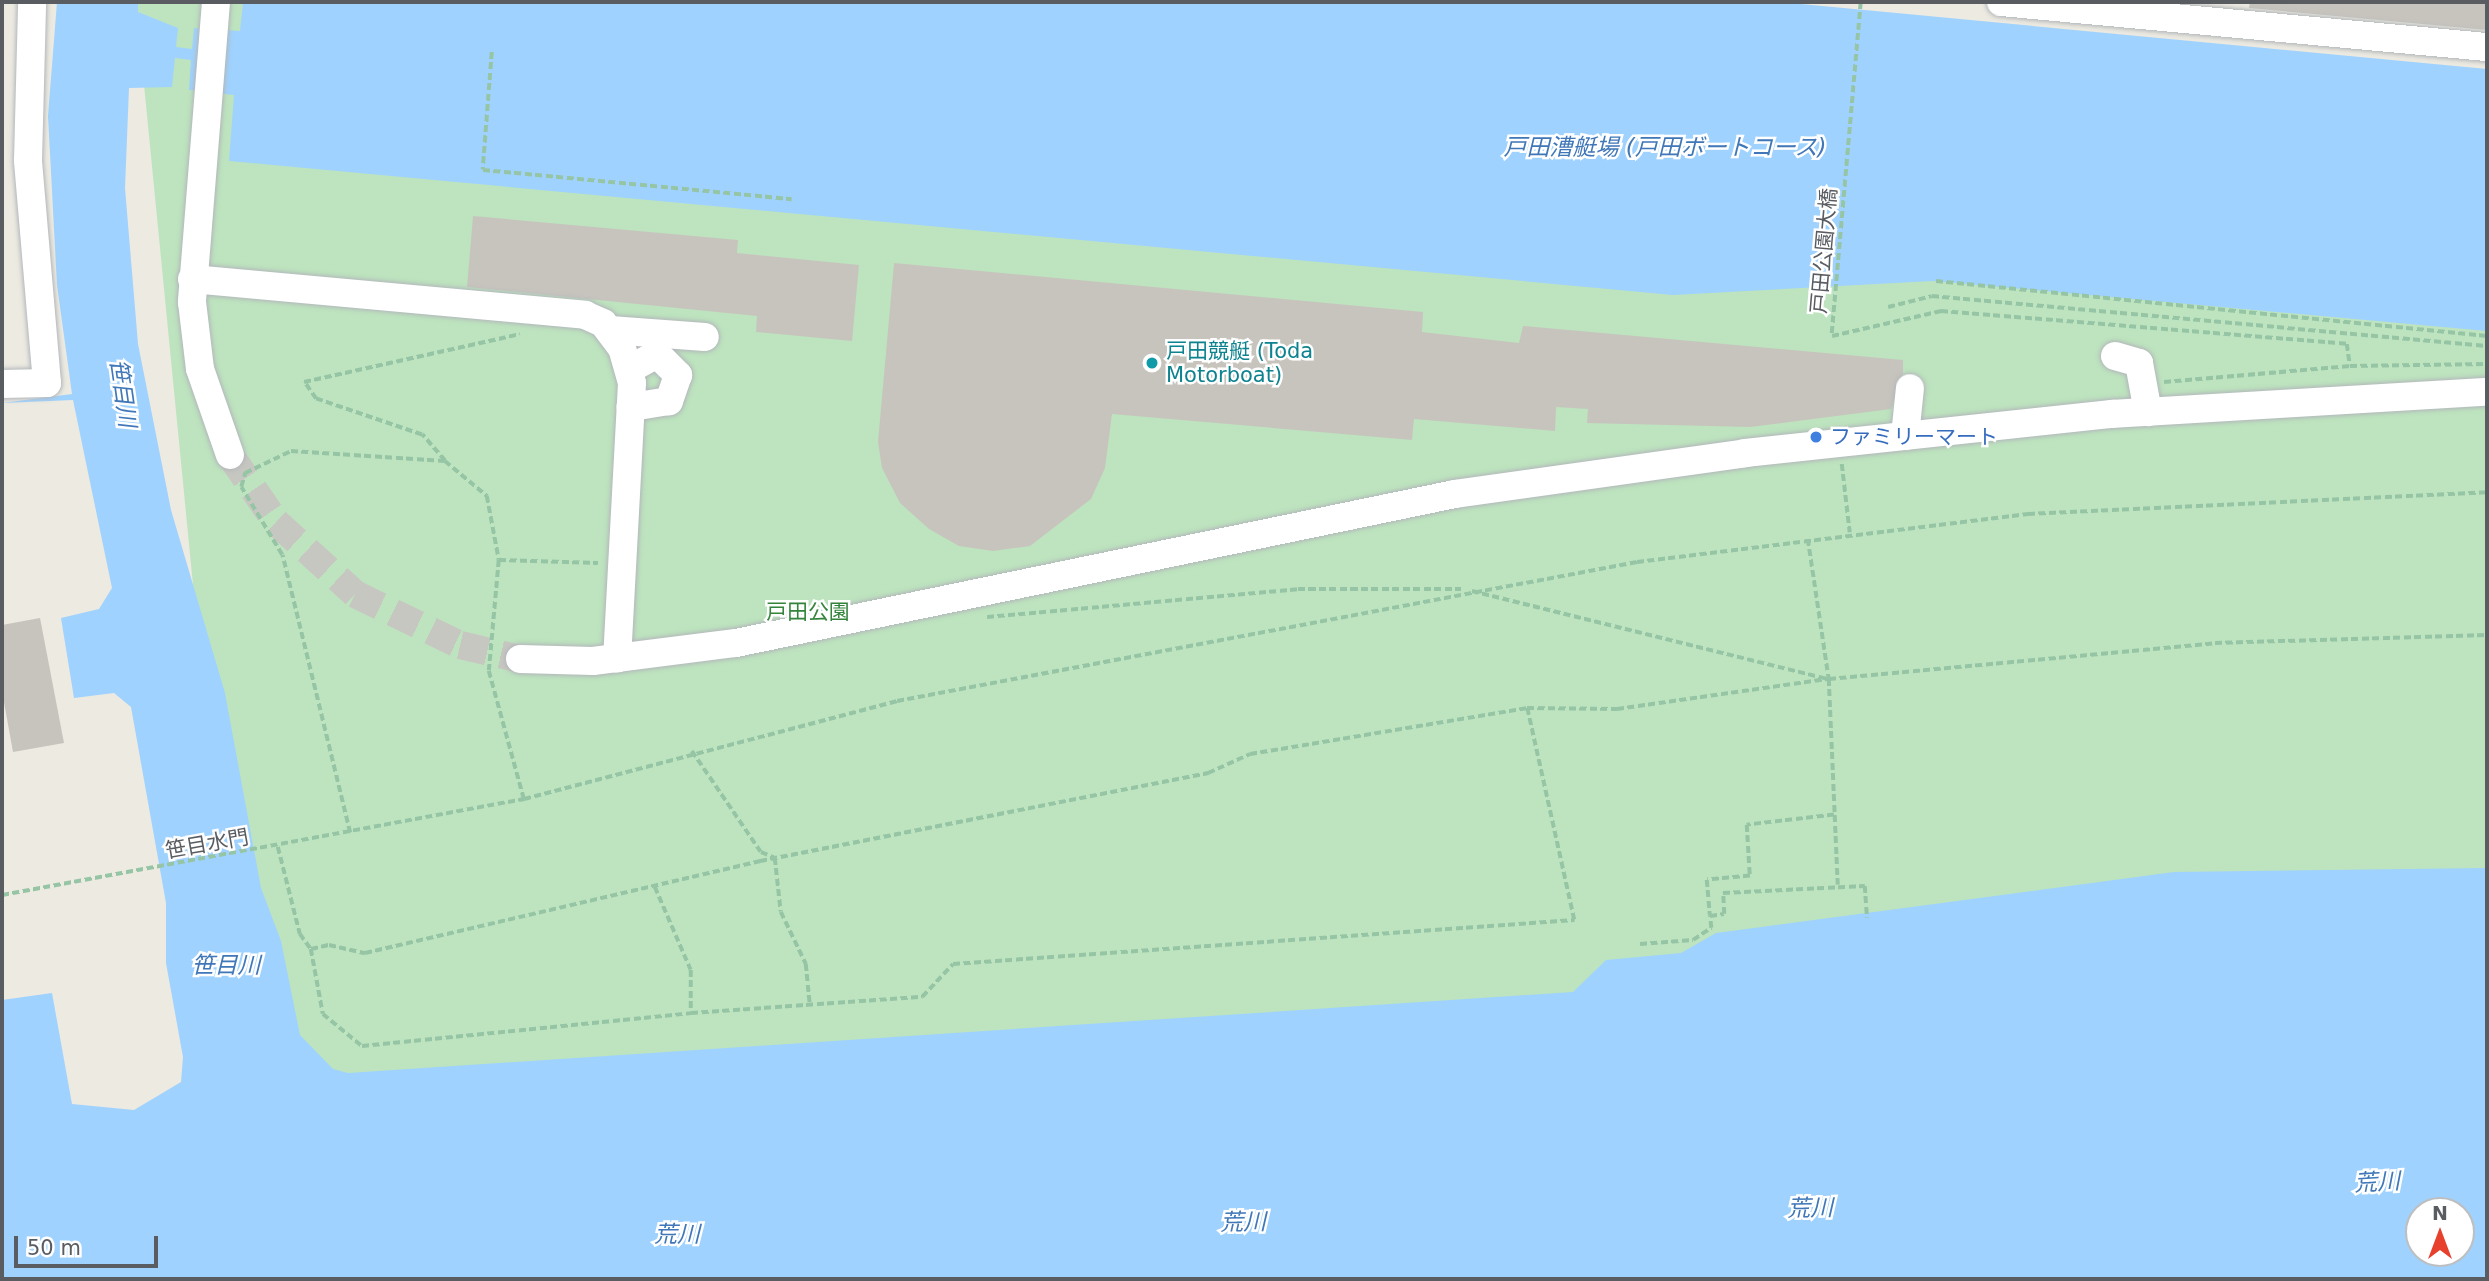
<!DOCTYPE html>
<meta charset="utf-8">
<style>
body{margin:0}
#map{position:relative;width:2489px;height:1281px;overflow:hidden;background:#eceae1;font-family:"DejaVu Sans","Noto Sans JP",sans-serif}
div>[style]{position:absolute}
.green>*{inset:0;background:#bde4be}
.water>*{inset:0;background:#9fd2fe}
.building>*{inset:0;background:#c7c4be}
.minor-tunnel>*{height:28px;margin-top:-14px;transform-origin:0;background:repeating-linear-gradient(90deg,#c7c7c1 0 28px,transparent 0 42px)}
.path>*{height:3.5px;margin-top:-1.75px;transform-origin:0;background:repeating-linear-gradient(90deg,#96c5a5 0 7px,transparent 0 10.5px)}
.roads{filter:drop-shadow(0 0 2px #b3b7bb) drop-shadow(0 0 2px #b3b7bb)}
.minor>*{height:28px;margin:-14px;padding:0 14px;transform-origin:14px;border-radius:14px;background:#fff}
.dots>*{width:19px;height:19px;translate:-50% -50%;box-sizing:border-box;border:4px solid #fff;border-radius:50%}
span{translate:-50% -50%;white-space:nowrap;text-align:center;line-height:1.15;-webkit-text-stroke:5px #fff;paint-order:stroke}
.street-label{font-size:21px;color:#595d62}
.culture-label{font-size:21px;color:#0d838f}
.left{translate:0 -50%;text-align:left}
.shop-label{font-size:21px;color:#366cbe}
.park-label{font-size:21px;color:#35843c}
.water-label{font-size:23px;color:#4077b8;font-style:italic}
.frame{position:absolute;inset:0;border:4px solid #595d62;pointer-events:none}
.north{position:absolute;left:2405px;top:1197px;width:70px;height:70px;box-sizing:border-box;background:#fff;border:2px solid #bdbec0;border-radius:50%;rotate:0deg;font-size:19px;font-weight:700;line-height:28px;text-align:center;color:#595d62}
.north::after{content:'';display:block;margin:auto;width:24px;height:32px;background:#e7402c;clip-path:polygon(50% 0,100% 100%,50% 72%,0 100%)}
.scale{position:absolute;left:14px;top:1236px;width:144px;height:32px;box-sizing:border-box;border:4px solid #595d62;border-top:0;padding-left:9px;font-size:21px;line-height:24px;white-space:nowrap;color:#595d62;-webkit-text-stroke:5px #fff;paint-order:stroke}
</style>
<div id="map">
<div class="green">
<div style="clip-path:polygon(105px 2px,1593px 2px,2487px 71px,2487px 1170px,257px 1238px,137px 13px)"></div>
</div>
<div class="water">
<div style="clip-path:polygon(evenodd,57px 2px,138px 2px,138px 12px,178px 28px,176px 47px,192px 49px,194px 28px,240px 31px,243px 2px,1780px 2px,2487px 69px,2487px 331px,1933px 281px,1673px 295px,229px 161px,234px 95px,189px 90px,191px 60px,175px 58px,172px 87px,129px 88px,125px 188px,138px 344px,171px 510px,225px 693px,261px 888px,281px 941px,300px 1035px,333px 1069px,348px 1073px,1573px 992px,1606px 960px,1681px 953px,1716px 933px,2174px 872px,2487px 868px,2487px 1279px,2px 1279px,2px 1000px,52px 993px,72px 1104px,134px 1110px,181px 1082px,183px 1057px,166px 963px,166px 903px,131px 707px,114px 693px,74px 698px,61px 618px,99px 609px,112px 588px,73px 400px,2px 403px,72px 394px,57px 285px,48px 116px,57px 2px,2419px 1211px,2461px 1211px,2461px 1253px,2419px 1253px,2419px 1211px)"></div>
</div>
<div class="building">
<div style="clip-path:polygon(2250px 2px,2487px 2px,2487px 30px,2249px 8px)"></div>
<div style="clip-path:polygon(473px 216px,738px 240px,737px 253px,859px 265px,852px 341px,756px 332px,757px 316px,467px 287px)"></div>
<div style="clip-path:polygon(894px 263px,1423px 312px,1422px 332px,1519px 343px,1523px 326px,1903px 360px,1903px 373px,1891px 409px,1750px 427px,1587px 423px,1588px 409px,1556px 407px,1555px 431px,1414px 419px,1412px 440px,1112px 414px,1105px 468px,1091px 499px,1030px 546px,993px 551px,959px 546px,929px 529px,900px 503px,882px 468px,878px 442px)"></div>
<div style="clip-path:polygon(40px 618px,64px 743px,13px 752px,2px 691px,2px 625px)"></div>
</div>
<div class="minor-tunnel">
<div style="left:230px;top:455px;width:81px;rotate:55.5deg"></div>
<div style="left:276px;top:522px;width:107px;rotate:42.3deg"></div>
<div style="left:355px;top:594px;width:117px;rotate:25.9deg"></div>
<div style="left:460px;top:645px;width:62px;rotate:13.1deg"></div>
</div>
<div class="path">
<div style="left:1861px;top:2px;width:335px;rotate:95deg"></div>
<div style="left:1832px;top:336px;width:112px;rotate:-12.9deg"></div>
<div style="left:1941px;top:311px;width:407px;rotate:4.6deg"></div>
<div style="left:2347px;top:344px;width:22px;rotate:82deg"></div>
<div style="left:492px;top:52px;width:118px;rotate:94.4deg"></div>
<div style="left:483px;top:170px;width:310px;rotate:5.4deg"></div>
<div style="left:1936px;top:281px;width:554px;rotate:5.7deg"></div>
<div style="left:1888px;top:307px;width:45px;rotate:-14deg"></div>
<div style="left:1932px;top:296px;width:557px;rotate:5.15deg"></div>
<div style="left:2164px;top:382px;width:187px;rotate:-4.9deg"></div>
<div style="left:2350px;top:366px;width:137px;rotate:-0.8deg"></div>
<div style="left:445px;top:461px;width:35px;rotate:-131deg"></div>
<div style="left:422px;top:435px;width:112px;rotate:-161.2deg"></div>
<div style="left:316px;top:399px;width:21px;rotate:-125deg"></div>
<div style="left:304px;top:382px;width:221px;rotate:-12.5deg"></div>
<div style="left:1842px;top:464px;width:69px;rotate:83.4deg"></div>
<div style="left:1808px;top:539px;width:142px;rotate:81.5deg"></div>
<div style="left:1829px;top:679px;width:206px;rotate:87.5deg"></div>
<div style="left:499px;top:560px;width:99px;rotate:1.7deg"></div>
<div style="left:1472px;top:591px;width:367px;rotate:13.9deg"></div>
<div style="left:987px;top:617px;width:312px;rotate:-5.1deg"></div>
<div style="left:1298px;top:589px;width:163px"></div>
<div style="left:692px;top:751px;width:122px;rotate:55.7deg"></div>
<div style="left:761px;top:852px;width:15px;rotate:23deg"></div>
<div style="left:775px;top:858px;width:54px;rotate:83.7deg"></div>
<div style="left:781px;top:912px;width:58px;rotate:64.3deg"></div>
<div style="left:806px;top:964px;width:41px;rotate:84.4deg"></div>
<div style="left:1834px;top:815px;width:88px;rotate:173.4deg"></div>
<div style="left:1747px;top:825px;width:51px;rotate:86.6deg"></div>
<div style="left:1750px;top:876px;width:43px;rotate:174.7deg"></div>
<div style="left:1707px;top:880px;width:36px;rotate:85deg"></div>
<div style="left:1710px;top:916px;width:14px;rotate:-8deg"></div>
<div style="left:1724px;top:914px;width:21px;rotate:-93deg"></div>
<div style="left:1723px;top:893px;width:142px;rotate:-2.8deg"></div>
<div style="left:1865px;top:886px;width:32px;rotate:86deg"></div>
<div style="left:350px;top:833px;width:286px;rotate:-103.7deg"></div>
<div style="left:282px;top:555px;width:79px;rotate:-121.1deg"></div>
<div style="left:241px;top:487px;width:15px;rotate:-74deg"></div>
<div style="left:245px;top:473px;width:51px;rotate:-25.6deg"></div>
<div style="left:291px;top:451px;width:154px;rotate:3.7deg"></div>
<div style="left:445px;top:461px;width:55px;rotate:39.8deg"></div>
<div style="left:487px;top:496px;width:65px;rotate:79.4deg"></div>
<div style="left:499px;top:560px;width:111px;rotate:95.1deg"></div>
<div style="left:489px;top:671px;width:133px;rotate:74.7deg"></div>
<div style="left:278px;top:847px;width:90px;rotate:75.8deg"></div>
<div style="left:300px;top:934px;width:19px;rotate:54deg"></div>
<div style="left:311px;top:949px;width:18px;rotate:-13deg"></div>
<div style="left:329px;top:945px;width:37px;rotate:13deg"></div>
<div style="left:365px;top:953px;width:406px;rotate:-13.1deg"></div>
<div style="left:760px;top:861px;width:457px;rotate:-11.1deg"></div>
<div style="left:1208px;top:773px;width:46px;rotate:-24.3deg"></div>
<div style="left:1250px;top:754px;width:281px;rotate:-9.4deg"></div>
<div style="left:1527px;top:708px;width:90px;rotate:0.6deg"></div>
<div style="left:1617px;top:709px;width:214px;rotate:-8.1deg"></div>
<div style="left:1829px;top:679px;width:388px;rotate:-5.3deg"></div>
<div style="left:2215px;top:643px;width:272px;rotate:-1.7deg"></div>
<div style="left:655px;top:887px;width:90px;rotate:66.6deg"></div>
<div style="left:691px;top:970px;width:43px;rotate:90deg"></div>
<div style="left:691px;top:1013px;width:232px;rotate:-4deg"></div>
<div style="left:922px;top:997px;width:45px;rotate:-46.8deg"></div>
<div style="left:953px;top:964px;width:623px;rotate:-4.05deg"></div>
<div style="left:1574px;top:920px;width:217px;rotate:-102.5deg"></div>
<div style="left:2px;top:895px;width:531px;rotate:-10.42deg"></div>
<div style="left:524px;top:799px;width:386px;rotate:-14.7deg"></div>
<div style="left:897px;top:701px;width:753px;rotate:-10.64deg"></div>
<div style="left:1637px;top:562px;width:394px;rotate:-7deg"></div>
<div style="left:2028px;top:514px;width:460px;rotate:-2.7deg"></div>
<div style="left:1640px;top:944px;width:53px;rotate:-4.3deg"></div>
<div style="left:1693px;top:940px;width:22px;rotate:-34deg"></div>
<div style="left:1711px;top:928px;width:12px;rotate:-95deg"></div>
<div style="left:311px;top:949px;width:66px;rotate:79.5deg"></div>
<div style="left:323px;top:1014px;width:50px;rotate:39.4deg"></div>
<div style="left:362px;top:1046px;width:331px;rotate:-5.7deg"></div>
</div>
<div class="roads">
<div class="minor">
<div style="left:216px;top:2px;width:301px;rotate:94.6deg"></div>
<div style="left:192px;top:302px;width:67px;rotate:83.2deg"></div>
<div style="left:200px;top:369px;width:91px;rotate:70.8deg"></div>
<div style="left:2001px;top:2px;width:488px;rotate:5.3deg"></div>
<div style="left:192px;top:279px;width:395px;rotate:5.2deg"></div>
<div style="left:585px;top:315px;width:20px;rotate:24deg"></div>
<div style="left:603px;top:323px;width:31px;rotate:53deg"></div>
<div style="left:622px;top:348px;width:36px;rotate:74deg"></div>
<div style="left:632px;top:383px;width:276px;rotate:93.1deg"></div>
<div style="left:610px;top:330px;width:95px;rotate:4.2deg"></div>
<div style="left:2115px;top:356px;width:25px;rotate:16deg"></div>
<div style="left:2139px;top:363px;width:50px;rotate:79.6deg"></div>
<div style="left:630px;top:369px;width:31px;rotate:-29deg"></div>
<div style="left:657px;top:354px;width:30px;rotate:45deg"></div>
<div style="left:678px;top:375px;width:28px;rotate:109deg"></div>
<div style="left:669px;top:401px;width:39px;rotate:171deg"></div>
<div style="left:2px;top:384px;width:45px;rotate:-1.3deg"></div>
<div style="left:47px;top:383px;width:224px;rotate:-94.9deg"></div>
<div style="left:28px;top:160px;width:158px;rotate:-88.5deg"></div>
<div style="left:1905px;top:436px;width:48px;rotate:-84.1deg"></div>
<div style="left:520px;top:659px;width:73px;rotate:1.6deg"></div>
<div style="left:593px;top:661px;width:144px;rotate:-7.2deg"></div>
<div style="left:736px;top:643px;width:734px;rotate:-11.71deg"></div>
<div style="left:1455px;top:494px;width:293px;rotate:-8deg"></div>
<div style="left:1745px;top:453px;width:369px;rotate:-6.1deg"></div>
<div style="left:2112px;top:414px;width:376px;rotate:-3.4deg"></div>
</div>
</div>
<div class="dots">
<div style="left:1152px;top:363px;background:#0f9aa8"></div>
<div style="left:1816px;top:437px;background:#3f7fe0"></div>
</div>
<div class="street-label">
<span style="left:1824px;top:251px;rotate:-85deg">戸田公園大橋</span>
<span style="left:207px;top:844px;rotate:-10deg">笹目水門</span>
</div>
<div class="culture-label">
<span class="left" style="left:1166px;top:363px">戸田競艇 (Toda<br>Motorboat)</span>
</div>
<div class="shop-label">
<span class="left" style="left:1830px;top:437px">ファミリーマート</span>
</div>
<div class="park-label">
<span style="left:808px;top:612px">戸田公園</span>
</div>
<div class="water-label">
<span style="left:1665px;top:147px">戸田漕艇場 (戸田ボートコース)</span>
<span style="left:123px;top:393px;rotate:82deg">笹目川</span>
<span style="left:226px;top:965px">笹目川</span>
<span style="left:2377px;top:1182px;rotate:-3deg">荒川</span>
<span style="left:1810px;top:1208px;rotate:-1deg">荒川</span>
<span style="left:1243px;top:1222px;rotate:-1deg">荒川</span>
<span style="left:677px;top:1234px">荒川</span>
</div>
<div class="frame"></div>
<div class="north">N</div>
<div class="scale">50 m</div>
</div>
